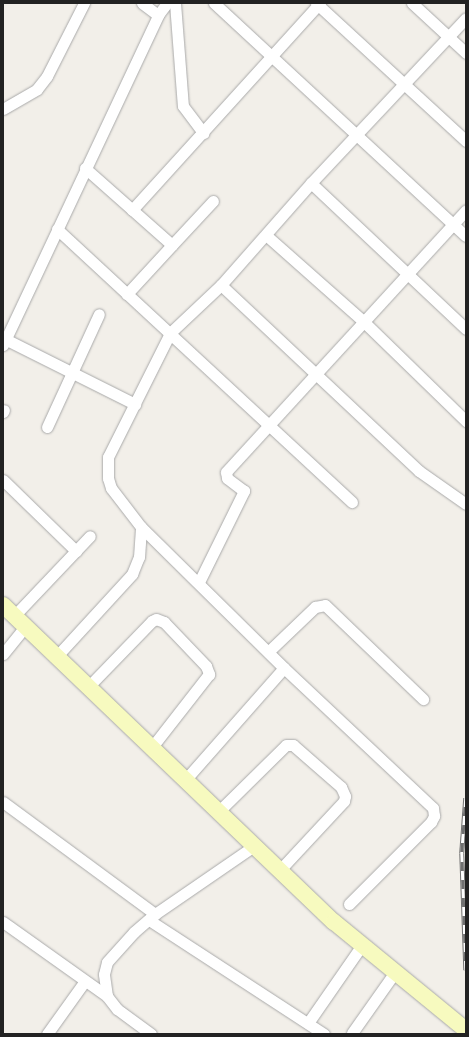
<!DOCTYPE html>
<style>
body{margin:0}
#map{position:relative;width:469px;height:1037px;overflow:hidden;background:#f2efe9;font-family:Figtree,sans-serif}
div>[style]{position:absolute}
.roads{filter:drop-shadow(0 0 1px #a9a9a9) drop-shadow(0 0 1px #a9a9a9)}
.street>*{height:11px;margin:-5.5px;padding:0 5.5px;transform-origin:5.5px;border-radius:5.5px;background:#fff}
.secondary>*{height:16px;margin:-8px;padding:0 8px;transform-origin:8px;border-radius:8px;background:#f7fabf}
.rail>*{height:4.5px;margin-top:-2.25px;transform-origin:0;background:repeating-linear-gradient(90deg,#fff 0 9px,#707070 0 18px);box-sizing:border-box;border-block:1px solid #707070}
span{translate:-50% -50%;white-space:nowrap;text-align:center;line-height:1.15;-webkit-text-stroke:3.5px #fff;paint-order:stroke}
.frame{position:absolute;inset:0;border:4px solid #222;pointer-events:none}
</style>
<div id="map">
<div class="roads">
<div class="street">
<div style="left:142px;top:3px;width:20px;rotate:37deg"></div>
<div style="left:175px;top:3px;width:103px;rotate:85.6deg"></div>
<div style="left:183px;top:106px;width:34px;rotate:53deg"></div>
<div style="left:214px;top:3px;width:343px;rotate:42.8deg"></div>
<div style="left:316px;top:3px;width:204px;rotate:42.6deg"></div>
<div style="left:412px;top:3px;width:74px;rotate:42.8deg"></div>
<div style="left:3px;top:109px;width:39px;rotate:-30deg"></div>
<div style="left:37px;top:89px;width:16px;rotate:-52deg"></div>
<div style="left:47px;top:76px;width:82px;rotate:-63.1deg"></div>
<div style="left:85px;top:168px;width:116px;rotate:41.5deg"></div>
<div style="left:172px;top:245px;width:67px;rotate:132.6deg"></div>
<div style="left:311px;top:183px;width:213px;rotate:43.3deg"></div>
<div style="left:132px;top:210px;width:280px;rotate:-47.8deg"></div>
<div style="left:57px;top:229px;width:402px;rotate:42.8deg"></div>
<div style="left:267px;top:236px;width:128px;rotate:41.5deg"></div>
<div style="left:363px;top:321px;width:144px;rotate:44.2deg"></div>
<div style="left:172px;top:245px;width:60px;rotate:-47deg"></div>
<div style="left:221px;top:285px;width:272px;rotate:43.2deg"></div>
<div style="left:419px;top:471px;width:57px;rotate:35.1deg"></div>
<div style="left:3px;top:338px;width:148px;rotate:26.6deg"></div>
<div style="left:3px;top:345px;width:365px;rotate:-64.8deg"></div>
<div style="left:158px;top:15px;width:15px;rotate:-53deg"></div>
<div style="left:3px;top:412px;width:2px;rotate:-63deg"></div>
<div style="left:47px;top:427px;width:124px;rotate:-65.3deg"></div>
<div style="left:3px;top:480px;width:102px;rotate:44.2deg"></div>
<div style="left:199px;top:582px;width:102px;rotate:-63.7deg"></div>
<div style="left:244px;top:491px;width:21px;rotate:-143deg"></div>
<div style="left:227px;top:478px;width:6px;rotate:-99deg"></div>
<div style="left:226px;top:472px;width:355px;rotate:-47.5deg"></div>
<div style="left:14px;top:616px;width:110px;rotate:-46.5deg"></div>
<div style="left:269px;top:651px;width:64px;rotate:-43.7deg"></div>
<div style="left:315px;top:607px;width:10px;rotate:-11deg"></div>
<div style="left:325px;top:605px;width:136px;rotate:43.8deg"></div>
<div style="left:3px;top:654px;width:35px;rotate:-51deg"></div>
<div style="left:56px;top:657px;width:113px;rotate:-47.5deg"></div>
<div style="left:132px;top:574px;width:18px;rotate:-68deg"></div>
<div style="left:139px;top:557px;width:30px;rotate:-86deg"></div>
<div style="left:88px;top:687px;width:92px;rotate:-45.9deg"></div>
<div style="left:152px;top:621px;width:4px;rotate:-27deg"></div>
<div style="left:156px;top:619px;width:9px;rotate:21deg"></div>
<div style="left:164px;top:622px;width:61px;rotate:46.3deg"></div>
<div style="left:206px;top:666px;width:9px;rotate:69deg"></div>
<div style="left:209px;top:674px;width:93px;rotate:128deg"></div>
<div style="left:186px;top:779px;width:148px;rotate:-48.6deg"></div>
<div style="left:3px;top:802px;width:189px;rotate:36.4deg"></div>
<div style="left:218px;top:812px;width:95px;rotate:-44.6deg"></div>
<div style="left:286px;top:745px;width:7px"></div>
<div style="left:293px;top:745px;width:64px;rotate:41.2deg"></div>
<div style="left:341px;top:787px;width:10px;rotate:66deg"></div>
<div style="left:345px;top:796px;width:5px;rotate:101deg"></div>
<div style="left:344px;top:801px;width:96px;rotate:132.9deg"></div>
<div style="left:349px;top:904px;width:116px;rotate:-45deg"></div>
<div style="left:431px;top:822px;width:7px;rotate:-63deg"></div>
<div style="left:434px;top:816px;width:8px;rotate:-97deg"></div>
<div style="left:433px;top:808px;width:204px;rotate:-136.8deg"></div>
<div style="left:284px;top:668px;width:201px;rotate:-135.4deg"></div>
<div style="left:141px;top:527px;width:49px;rotate:-127.6deg"></div>
<div style="left:111px;top:488px;width:10px;rotate:-107deg"></div>
<div style="left:108px;top:478px;width:21px;rotate:-90deg"></div>
<div style="left:108px;top:457px;width:139px;rotate:-63.4deg"></div>
<div style="left:170px;top:333px;width:70px;rotate:-43.3deg"></div>
<div style="left:221px;top:285px;width:136px;rotate:-48.6deg"></div>
<div style="left:311px;top:183px;width:226px;rotate:-46.8deg"></div>
<div style="left:149px;top:920px;width:209px;rotate:33.1deg"></div>
<div style="left:3px;top:922px;width:128px;rotate:35.4deg"></div>
<div style="left:308px;top:1023px;width:95px;rotate:-55.3deg"></div>
<div style="left:352px;top:1033px;width:75px;rotate:-54.8deg"></div>
<div style="left:47px;top:1034px;width:65px;rotate:-54.4deg"></div>
<div style="left:151px;top:1034px;width:42px;rotate:-143.7deg"></div>
<div style="left:117px;top:1009px;width:16px;rotate:-128deg"></div>
<div style="left:107px;top:996px;width:22px;rotate:-98deg"></div>
<div style="left:104px;top:974px;width:12px;rotate:-76deg"></div>
<div style="left:107px;top:962px;width:40px;rotate:-48deg"></div>
<div style="left:134px;top:932px;width:28px;rotate:-41deg"></div>
<div style="left:155px;top:914px;width:120px;rotate:-34.5deg"></div>
</div>
<div class="secondary">
<div style="left:3px;top:605px;width:458px;rotate:43.8deg"></div>
<div style="left:334px;top:922px;width:171px;rotate:39.3deg"></div>
</div>
</div>
<div class="rail">
<div style="left:466px;top:798px;width:55px;rotate:94.2deg"></div>
<div style="left:462px;top:853px;width:117px;rotate:88deg"></div>
</div>
<div class="frame"></div>
</div>
